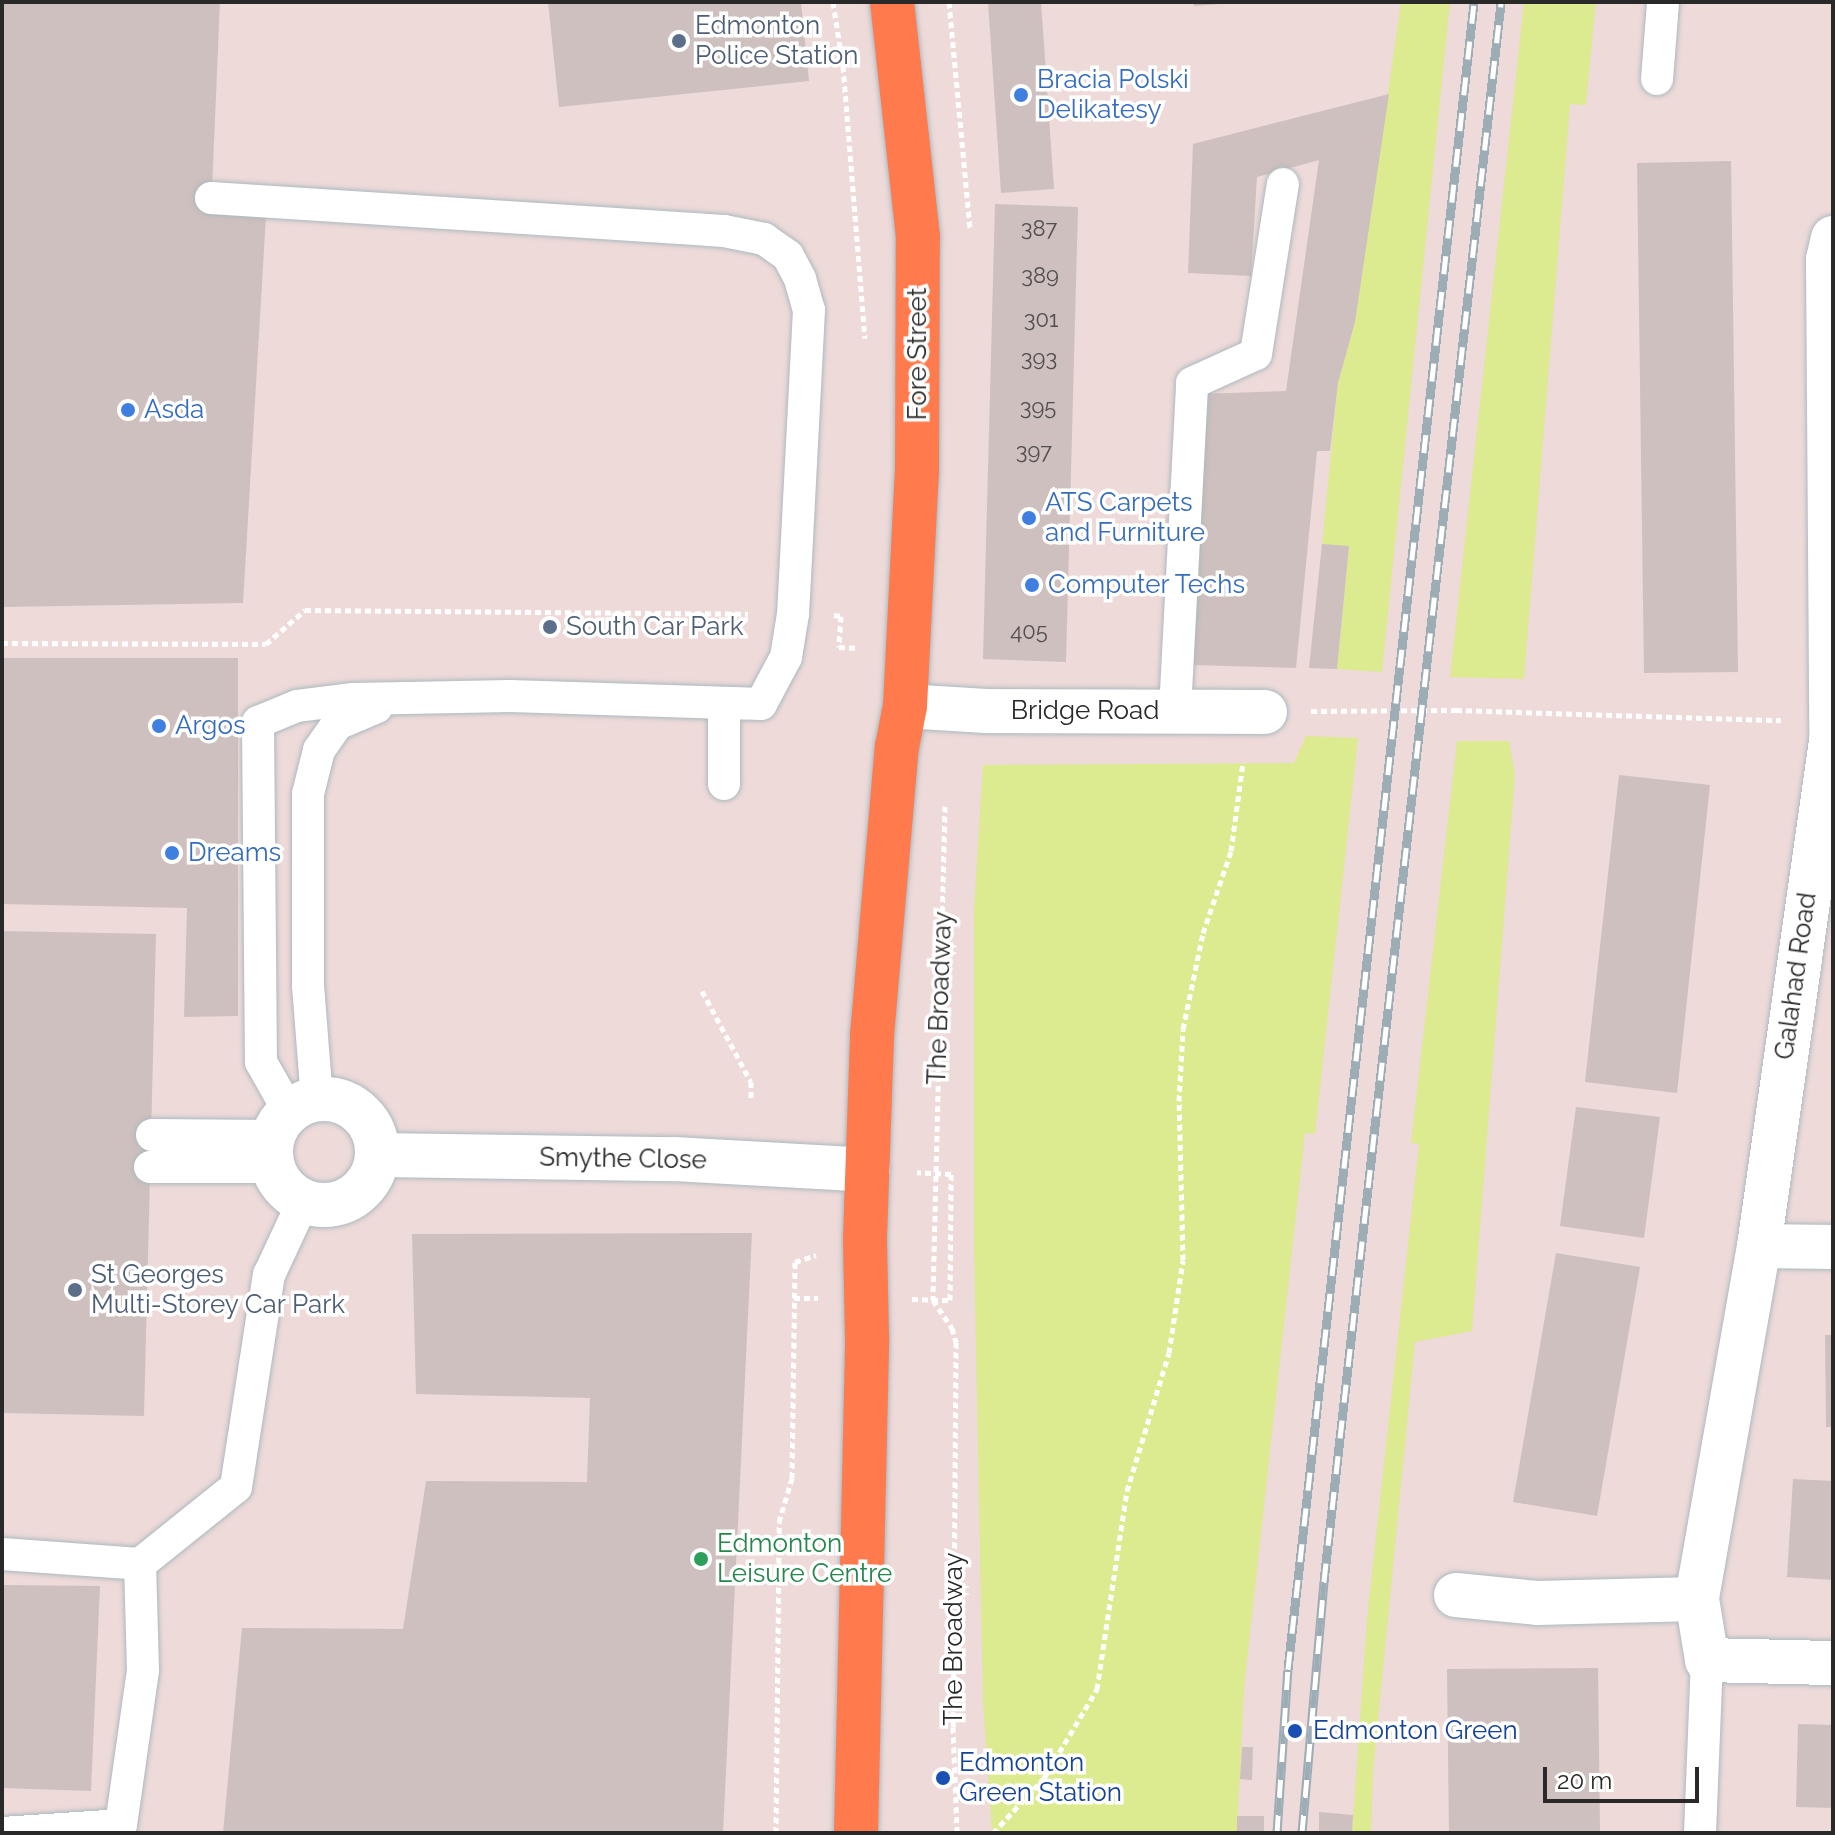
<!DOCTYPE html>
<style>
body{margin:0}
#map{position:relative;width:1835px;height:1835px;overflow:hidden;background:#eddad9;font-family:Raleway,sans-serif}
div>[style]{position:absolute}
.green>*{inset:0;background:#dcea90}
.building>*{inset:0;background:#cec0be}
.path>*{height:5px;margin-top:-2.5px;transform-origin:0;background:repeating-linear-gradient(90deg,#fff 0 6px,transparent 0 10px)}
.roads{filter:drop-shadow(0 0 2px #adb9bf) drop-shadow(0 0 2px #adb9bf)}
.lane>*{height:32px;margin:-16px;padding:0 16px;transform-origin:16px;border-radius:16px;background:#fff}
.street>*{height:44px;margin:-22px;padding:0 22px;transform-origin:22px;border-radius:22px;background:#fff}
.street>.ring{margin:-22px;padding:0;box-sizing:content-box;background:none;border:44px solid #fff;border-radius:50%}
.primary>*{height:44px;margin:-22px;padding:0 22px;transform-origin:22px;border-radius:22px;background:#ff7b4d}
.rail>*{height:9px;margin-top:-4.5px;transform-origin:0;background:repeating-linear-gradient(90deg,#fff 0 18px,#9cadb6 0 36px);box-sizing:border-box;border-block:2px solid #9cadb6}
.dots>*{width:22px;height:22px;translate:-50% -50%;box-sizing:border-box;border:4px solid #fff;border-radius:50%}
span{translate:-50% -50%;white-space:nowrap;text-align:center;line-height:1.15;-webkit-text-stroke:7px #fff;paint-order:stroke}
.number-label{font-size:22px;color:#524f4e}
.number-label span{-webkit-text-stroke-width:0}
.service-label{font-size:26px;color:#4e5e75}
.left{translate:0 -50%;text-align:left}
.shop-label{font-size:26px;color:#366cbe}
.street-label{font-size:26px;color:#292929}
.leisure-label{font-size:26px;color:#27864d}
.transit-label{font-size:26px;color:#164399}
.frame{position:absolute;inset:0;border:4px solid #292929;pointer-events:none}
.scale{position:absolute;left:1543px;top:1767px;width:156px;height:36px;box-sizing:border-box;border:4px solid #292929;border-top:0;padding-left:10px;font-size:24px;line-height:28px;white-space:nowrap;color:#292929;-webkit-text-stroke:6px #fff;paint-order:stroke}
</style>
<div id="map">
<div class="green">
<div style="clip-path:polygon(1401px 2px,1450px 2px,1382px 672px,1337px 669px,1349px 547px,1322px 544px,1338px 383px,1355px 322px)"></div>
<div style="clip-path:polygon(1524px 2px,1596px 2px,1586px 105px,1570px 104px,1524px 679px,1450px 677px)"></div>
<div style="clip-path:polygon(1306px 736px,1358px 738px,1315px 1134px,1305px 1133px,1244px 1688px,1237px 1833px,992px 1833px,983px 1702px,974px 1246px,974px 910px,983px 765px,1294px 763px)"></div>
<div style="clip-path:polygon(1457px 741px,1509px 741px,1515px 775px,1472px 1331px,1415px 1342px,1373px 1772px,1371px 1833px,1352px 1833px,1367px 1619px,1419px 1144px,1411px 1143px)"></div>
</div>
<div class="building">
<div style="clip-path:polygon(2px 2px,220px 2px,211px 212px,266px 216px,243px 603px,2px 607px)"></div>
<div style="clip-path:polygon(548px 2px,801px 2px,809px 81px,559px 107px)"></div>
<div style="clip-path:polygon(988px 2px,1041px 2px,1054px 189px,1001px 193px)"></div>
<div style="clip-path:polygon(1193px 2px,1220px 2px,1220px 4px,1194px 6px)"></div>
<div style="clip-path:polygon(1389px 94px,1355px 322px,1338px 383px,1330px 451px,1317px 451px,1296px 668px,1192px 665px,1201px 394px,1286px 391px,1319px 160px,1257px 177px,1251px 276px,1188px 273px,1193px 144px)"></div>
<div style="clip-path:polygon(1731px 161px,1738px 672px,1644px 673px,1637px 163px)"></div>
<div style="clip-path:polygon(995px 204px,1078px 207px,1066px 662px,983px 659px)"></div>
<div style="clip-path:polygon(1322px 544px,1349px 546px,1337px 669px,1309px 668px)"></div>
<div style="clip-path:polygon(2px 658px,238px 658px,238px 1016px,184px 1017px,187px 908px,2px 904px)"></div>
<div style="clip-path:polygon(1619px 775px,1710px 785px,1677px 1093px,1585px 1082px)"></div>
<div style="clip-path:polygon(2px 931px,156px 934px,144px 1416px,2px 1413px)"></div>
<div style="clip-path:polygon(1576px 1107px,1660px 1117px,1644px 1238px,1560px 1226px)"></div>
<div style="clip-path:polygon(752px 1233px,723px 1833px,223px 1833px,242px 1628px,403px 1629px,426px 1481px,587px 1482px,590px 1398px,416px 1394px,412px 1234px)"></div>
<div style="clip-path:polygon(1556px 1253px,1640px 1267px,1597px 1516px,1513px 1502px)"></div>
<div style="clip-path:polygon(1825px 1335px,1833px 1335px,1833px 1427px,1826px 1427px)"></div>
<div style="clip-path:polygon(1793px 1479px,1833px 1481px,1833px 1580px,1787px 1577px)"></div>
<div style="clip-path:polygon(2px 1585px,100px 1586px,91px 1791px,2px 1788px)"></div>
<div style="clip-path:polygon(1598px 1668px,1600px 1833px,1449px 1833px,1447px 1669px)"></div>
<div style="clip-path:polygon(1798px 1724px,1833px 1725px,1833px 1808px,1796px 1807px)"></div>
<div style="clip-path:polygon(1242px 1747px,1253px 1747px,1252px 1780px,1240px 1779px)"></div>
<div style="clip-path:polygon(1319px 1812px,1353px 1815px,1352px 1833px,1319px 1833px)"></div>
<div style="clip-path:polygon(1237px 1816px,1264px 1816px,1264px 1833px,1237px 1833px)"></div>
</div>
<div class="path">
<div style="left:833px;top:2px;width:65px;rotate:81.1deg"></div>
<div style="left:843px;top:66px;width:273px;rotate:85.4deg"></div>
<div style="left:949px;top:2px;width:227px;rotate:84.7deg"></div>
<div style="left:834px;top:615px;width:7px;rotate:8deg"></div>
<div style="left:841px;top:616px;width:31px;rotate:94deg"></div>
<div style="left:839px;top:647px;width:20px;rotate:3deg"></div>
<div style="left:2px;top:643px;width:264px;rotate:0.2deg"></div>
<div style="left:266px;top:644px;width:52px;rotate:-41.1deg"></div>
<div style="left:305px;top:610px;width:443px;rotate:0.5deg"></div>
<div style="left:1311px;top:711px;width:145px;rotate:-0.4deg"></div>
<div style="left:1456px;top:710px;width:325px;rotate:1.8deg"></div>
<div style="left:945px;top:806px;width:494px;rotate:91.4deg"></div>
<div style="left:933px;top:1300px;width:34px;rotate:56deg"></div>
<div style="left:952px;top:1328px;width:15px;rotate:74deg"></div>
<div style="left:956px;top:1342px;width:385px;rotate:90.4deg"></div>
<div style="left:953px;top:1727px;width:106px;rotate:87.8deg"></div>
<div style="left:702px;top:991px;width:103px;rotate:61.7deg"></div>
<div style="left:751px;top:1082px;width:19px;rotate:90deg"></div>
<div style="left:794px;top:1298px;width:24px"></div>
<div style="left:912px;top:1299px;width:38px;rotate:2deg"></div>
<div style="left:950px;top:1300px;width:126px;rotate:-89.5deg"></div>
<div style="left:951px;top:1174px;width:34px;rotate:-177deg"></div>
<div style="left:776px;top:1833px;width:311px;rotate:-89.4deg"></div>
<div style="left:779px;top:1522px;width:46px;rotate:-73.5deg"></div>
<div style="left:792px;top:1478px;width:216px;rotate:-89.2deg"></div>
<div style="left:795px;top:1262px;width:22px;rotate:-18deg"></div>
<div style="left:993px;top:1833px;width:75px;rotate:-47.2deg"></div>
<div style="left:1044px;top:1778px;width:104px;rotate:-59.2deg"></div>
<div style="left:1097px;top:1689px;width:200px;rotate:-81.4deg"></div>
<div style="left:1127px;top:1491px;width:144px;rotate:-73.1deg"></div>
<div style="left:1169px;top:1353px;width:94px;rotate:-81.4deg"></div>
<div style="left:1183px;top:1260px;width:159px;rotate:-91.4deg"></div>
<div style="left:1179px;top:1101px;width:72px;rotate:-86.8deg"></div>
<div style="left:1183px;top:1029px;width:98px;rotate:-78.2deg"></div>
<div style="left:1203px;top:933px;width:87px;rotate:-71.1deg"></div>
<div style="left:1231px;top:851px;width:90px;rotate:-82.3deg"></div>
</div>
<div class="roads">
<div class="lane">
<div style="left:1657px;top:79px;width:77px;rotate:-85.5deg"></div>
<div style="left:211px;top:198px;width:514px;rotate:3.68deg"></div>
<div style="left:724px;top:231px;width:41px;rotate:11.3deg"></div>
<div style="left:764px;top:239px;width:29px;rotate:35deg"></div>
<div style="left:788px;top:256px;width:26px;rotate:62deg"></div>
<div style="left:800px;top:279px;width:32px;rotate:74deg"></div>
<div style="left:809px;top:310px;width:304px;rotate:93deg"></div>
<div style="left:793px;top:614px;width:44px;rotate:99.2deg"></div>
<div style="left:786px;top:657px;width:53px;rotate:118deg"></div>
<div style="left:761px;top:704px;width:251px;rotate:-178.2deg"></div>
<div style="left:510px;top:696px;width:157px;rotate:178.9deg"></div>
<div style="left:353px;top:699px;width:56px;rotate:172.9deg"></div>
<div style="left:297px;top:706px;width:42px;rotate:157.7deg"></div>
<div style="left:258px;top:722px;width:340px;rotate:89.5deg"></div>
<div style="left:261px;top:1062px;width:55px;rotate:60.6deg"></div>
<div style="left:1175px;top:711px;width:328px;rotate:-87deg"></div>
<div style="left:1192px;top:383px;width:70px;rotate:-24.4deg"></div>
<div style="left:1256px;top:354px;width:172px;rotate:-81deg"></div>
<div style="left:724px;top:784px;width:81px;rotate:-90deg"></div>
<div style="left:317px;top:1100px;width:114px;rotate:-94.5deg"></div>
<div style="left:308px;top:986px;width:192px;rotate:-90deg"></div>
<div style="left:308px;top:794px;width:45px;rotate:-76deg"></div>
<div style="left:319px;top:750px;width:32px;rotate:-55deg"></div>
<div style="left:337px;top:724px;width:43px;rotate:-23deg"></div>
<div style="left:152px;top:1135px;width:122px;rotate:0.5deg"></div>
<div style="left:150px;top:1167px;width:122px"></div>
<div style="left:2px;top:1554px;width:138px;rotate:4.1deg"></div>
<div style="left:140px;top:1564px;width:123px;rotate:-38.7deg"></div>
<div style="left:236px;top:1487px;width:215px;rotate:-81.2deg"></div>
<div style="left:269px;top:1275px;width:81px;rotate:-65deg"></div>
<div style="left:2px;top:1833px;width:119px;rotate:-3.8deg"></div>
<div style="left:121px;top:1825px;width:157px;rotate:-81.9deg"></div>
<div style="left:143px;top:1670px;width:106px;rotate:-91.6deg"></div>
<div style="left:1700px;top:1833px;width:173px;rotate:-87.7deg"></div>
</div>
<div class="street">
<div style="left:1833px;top:238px;width:22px;rotate:103deg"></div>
<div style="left:1828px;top:259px;width:482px;rotate:89.6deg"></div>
<div style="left:1831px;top:741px;width:510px;rotate:98.11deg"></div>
<div style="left:1759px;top:1246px;width:358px;rotate:100deg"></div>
<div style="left:1697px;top:1599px;width:62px;rotate:80.7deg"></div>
<div style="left:1707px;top:1660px;width:126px;rotate:1.4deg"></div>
<div style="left:905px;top:706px;width:81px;rotate:3.5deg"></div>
<div style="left:986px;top:711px;width:279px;rotate:0.2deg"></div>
<div class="ring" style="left:271px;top:1099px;width:62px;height:62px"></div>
<div style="left:378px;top:1155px;width:296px;rotate:0.8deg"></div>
<div style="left:674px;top:1159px;width:194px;rotate:3.2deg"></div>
<div style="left:1759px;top:1246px;width:74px;rotate:0.8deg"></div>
<div style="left:1456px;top:1595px;width:81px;rotate:5.6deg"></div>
<div style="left:1537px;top:1603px;width:160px;rotate:-1.4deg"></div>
</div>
<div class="primary">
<div style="left:856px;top:1833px;width:496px;rotate:-88.7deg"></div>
<div style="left:867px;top:1337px;width:99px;rotate:-91.2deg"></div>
<div style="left:865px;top:1238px;width:202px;rotate:-88deg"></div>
<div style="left:872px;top:1036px;width:290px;rotate:-85.1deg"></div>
<div style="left:897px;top:747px;width:42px;rotate:-79deg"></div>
<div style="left:905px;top:706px;width:234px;rotate:-87.1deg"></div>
<div style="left:917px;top:472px;width:235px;rotate:-89.8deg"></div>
<div style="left:918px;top:237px;width:236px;rotate:-96.3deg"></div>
</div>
</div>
<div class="rail">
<div style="left:1277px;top:1833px;width:164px;rotate:-86.2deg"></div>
<div style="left:1288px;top:1669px;width:1677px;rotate:-83.63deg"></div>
<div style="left:1302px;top:1833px;width:253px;rotate:-85deg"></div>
<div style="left:1324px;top:1581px;width:1589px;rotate:-83.6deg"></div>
</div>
<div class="dots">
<div style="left:679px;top:41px;background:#5c6f8a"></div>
<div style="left:1021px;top:95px;background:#3f7fe0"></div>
<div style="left:128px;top:410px;background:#3f7fe0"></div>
<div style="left:1029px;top:518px;background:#3f7fe0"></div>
<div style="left:1032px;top:585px;background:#3f7fe0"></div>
<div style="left:550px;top:627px;background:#5c6f8a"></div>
<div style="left:159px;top:726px;background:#3f7fe0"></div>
<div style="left:172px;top:853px;background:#3f7fe0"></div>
<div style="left:75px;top:1290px;background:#5c6f8a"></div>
<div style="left:701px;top:1559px;background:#2e9e5b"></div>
<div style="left:1295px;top:1731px;background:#1a4fb4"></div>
<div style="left:943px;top:1778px;background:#1a4fb4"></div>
</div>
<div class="number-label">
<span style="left:1039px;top:229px">387</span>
<span style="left:1040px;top:276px">389</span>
<span style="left:1041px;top:320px">301</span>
<span style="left:1039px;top:359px">393</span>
<span style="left:1038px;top:408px">395</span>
<span style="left:1034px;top:452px">397</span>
<span style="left:1029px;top:632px">405</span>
</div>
<div class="service-label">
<span class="left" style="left:695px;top:41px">Edmonton<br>Police Station</span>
<span class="left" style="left:566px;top:627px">South Car Park</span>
<span class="left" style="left:91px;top:1290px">St Georges<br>Multi-Storey Car Park</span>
</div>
<div class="shop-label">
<span class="left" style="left:1037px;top:95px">Bracia Polski<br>Delikatesy</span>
<span class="left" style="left:144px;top:410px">Asda</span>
<span class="left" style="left:1045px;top:518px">ATS Carpets<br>and Furniture</span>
<span class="left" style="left:1048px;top:585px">Computer Techs</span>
<span class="left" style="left:175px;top:726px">Argos</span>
<span class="left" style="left:188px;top:853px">Dreams</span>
</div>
<div class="street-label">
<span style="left:918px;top:354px;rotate:-90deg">Fore Street</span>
<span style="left:1085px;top:711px">Bridge Road</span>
<span style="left:1796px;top:976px;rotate:-82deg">Galahad Road</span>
<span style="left:940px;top:998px;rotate:-88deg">The Broadway</span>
<span style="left:623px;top:1159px;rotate:1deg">Smythe Close</span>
<span style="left:954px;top:1639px;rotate:-90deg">The Broadway</span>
</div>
<div class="leisure-label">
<span class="left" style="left:717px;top:1559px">Edmonton<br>Leisure Centre</span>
</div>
<div class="transit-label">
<span class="left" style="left:1313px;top:1731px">Edmonton Green</span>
<span class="left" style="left:959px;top:1778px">Edmonton<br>Green Station</span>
</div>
<div class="frame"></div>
<div class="scale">20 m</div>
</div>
